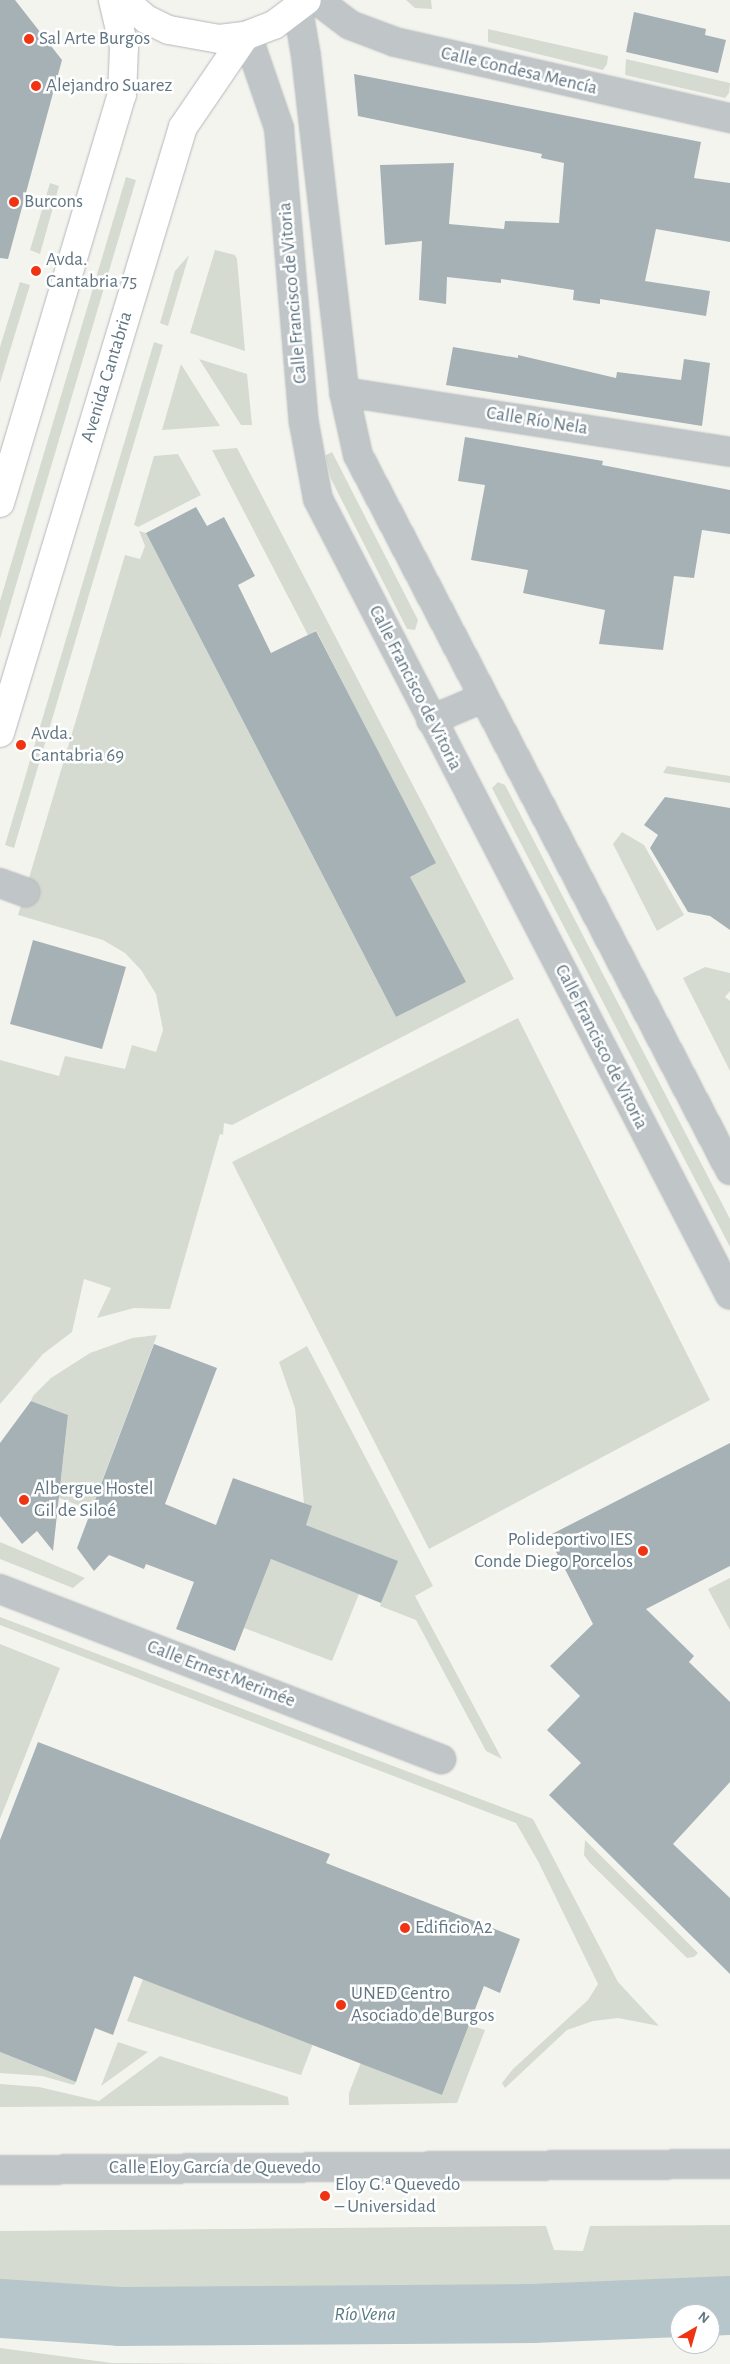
<!DOCTYPE html>
<meta charset="utf-8">
<style>
body{margin:0}
#map{position:relative;width:730px;height:2364px;overflow:hidden;background:#f4f4ef;font-family:"Alegreya Sans",sans-serif}
div>[style]{position:absolute}
.green>*{inset:0;background:#d5dbd0}
.river>*{height:59px;margin:-29.5px;padding:0 29.5px;transform-origin:29.5px;border-radius:29.5px;background:#b7c6ca}
.building>*{inset:0;background:#a6b1b5}
.roads{filter:drop-shadow(0 0 1px #b3b8bb) drop-shadow(0 0 1px #b3b8bb)}
.minor>*{height:28px;margin:-14px;padding:0 14px;transform-origin:14px;border-radius:14px;background:#c0c5c8}
.major>*{height:28px;margin:-14px;padding:0 14px;transform-origin:14px;border-radius:14px;background:#fff}
.dots>*{width:14px;height:14px;translate:-50% -50%;box-sizing:border-box;border:2px solid #fff;border-radius:50%}
span{translate:-50% -50%;white-space:nowrap;text-align:center;line-height:1.15;-webkit-text-stroke:5px #fff;paint-order:stroke}
.poi-label{font-size:19px;color:#607683}
.left{translate:0 -50%;text-align:left}
.right{translate:-100% -50%;text-align:right}
.street-label{font-size:19px;color:#607683}
.water-label{font-size:20px;color:#5b7a81;font-style:italic}
.north{position:absolute;left:670px;top:2304px;width:50px;height:50px;box-sizing:border-box;background:#fff;border:1px solid #bfc8cd;border-radius:50%;rotate:38deg;font-size:14px;font-weight:700;line-height:20px;text-align:center;color:#607683}
.north::after{content:'';display:block;margin:auto;width:18px;height:22px;background:#f03413;clip-path:polygon(50% 0,100% 100%,50% 72%,0 100%)}
</style>
<div id="map">
<div class="green">
<div style="clip-path:polygon(406px 0,431px 0,432px 9px,415px 8px)"></div>
<div style="clip-path:polygon(488px 29px,608px 56px,607px 64px,603px 70px,488px 42px)"></div>
<div style="clip-path:polygon(626px 59px,730px 83px,729px 93px,725px 98px,625px 75px)"></div>
<div style="clip-path:polygon(126px 177px,136px 180px,0 639px,0 601px)"></div>
<div style="clip-path:polygon(50px 183px,59px 186px,40px 254px,30px 250px)"></div>
<div style="clip-path:polygon(215px 250px,235px 255px,237px 259px,245px 351px,190px 333px)"></div>
<div style="clip-path:polygon(189px 255px,168px 326px,160px 323px,175px 271px)"></div>
<div style="clip-path:polygon(20px 282px,30px 285px,0 383px,0 347px)"></div>
<div style="clip-path:polygon(154px 342px,163px 345px,43px 750px,14px 848px,5px 845px)"></div>
<div style="clip-path:polygon(199px 359px,247px 374px,252px 425px,241px 425px)"></div>
<div style="clip-path:polygon(181px 364px,220px 426px,162px 430px)"></div>
<div style="clip-path:polygon(237px 448px,514px 979px,232px 1125px,224px 1123px,223px 1135px,220px 1134px,170px 1309px,134px 1308px,97px 1318px,111px 1288px,84px 1279px,72px 1332px,43px 1354px,0 1404px,0 1060px,59px 1076px,65px 1056px,125px 1069px,132px 1045px,156px 1052px,163px 1030px,156px 994px,141px 970px,125px 953px,103px 940px,18px 915px,125px 555px,140px 559px,145px 546px,139px 531px,146px 533px,396px 1017px,448px 991px,407px 913px,395px 785px,316px 630px,308px 635px,212px 450px)"></div>
<div style="clip-path:polygon(332px 452px,418px 620px,415px 630px,407px 629px,331px 479px,326px 459px,326px 455px)"></div>
<div style="clip-path:polygon(178px 454px,201px 495px,138px 527px,134px 525px,154px 456px)"></div>
<div style="clip-path:polygon(667px 766px,730px 776px,730px 783px,663px 773px)"></div>
<div style="clip-path:polygon(498px 782px,505px 785px,730px 1219px,730px 1247px,492px 788px)"></div>
<div style="clip-path:polygon(622px 832px,644px 845px,684px 915px,657px 931px,613px 844px)"></div>
<div style="clip-path:polygon(705px 967px,730px 973px,730px 991px,725px 997px,730px 1001px,730px 1071px,683px 978px)"></div>
<div style="clip-path:polygon(518px 1018px,710px 1400px,429px 1549px,232px 1162px)"></div>
<div style="clip-path:polygon(157px 1335px,91px 1510px,59px 1498px,68px 1415px,31px 1401px,33px 1396px,51px 1378px,90px 1353px,132px 1338px)"></div>
<div style="clip-path:polygon(307px 1346px,433px 1586px,415px 1596px,502px 1759px,486px 1751px,416px 1620px,380px 1606px,397px 1561px,306px 1525px,295px 1408px,279px 1362px)"></div>
<div style="clip-path:polygon(0 1542px,85px 1578px,73px 1588px,0 1559px)"></div>
<div style="clip-path:polygon(271px 1559px,359px 1594px,332px 1661px,244px 1628px)"></div>
<div style="clip-path:polygon(730px 1578px,730px 1630px,708px 1589px)"></div>
<div style="clip-path:polygon(0 1617px,533px 1819px,618px 1982px,659px 2026px,618px 2018px,593px 2021px,567px 2030px,505px 2088px,502px 2083px,513px 2069px,588px 2000px,598px 1984px,539px 1863px,516px 1823px,0 1625px)"></div>
<div style="clip-path:polygon(0 1644px,60px 1668px,0 1819px)"></div>
<div style="clip-path:polygon(585px 1840px,698px 1953px,694px 1957px,687px 1958px,589px 1862px,584px 1855px)"></div>
<div style="clip-path:polygon(143px 1979px,313px 2044px,301px 2075px,127px 2021px)"></div>
<div style="clip-path:polygon(469px 2025px,485px 2030px,457px 2103px,349px 2105px,349px 2093px,361px 2062px,442px 2095px)"></div>
<div style="clip-path:polygon(118px 2042px,148px 2052px,101px 2086px)"></div>
<div style="clip-path:polygon(0 2052px,76px 2082px,74px 2085px,42px 2076px,0 2073px)"></div>
<div style="clip-path:polygon(160px 2056px,288px 2097px,289px 2105px,0 2107px,0 2084px,39px 2087px,99px 2101px)"></div>
<div style="clip-path:polygon(730px 2225px,730px 2287px,0 2291px,0 2231px,546px 2226px,554px 2250px,583px 2251px,590px 2226px)"></div>
<div style="clip-path:polygon(0 2348px,112px 2363px,248px 2364px,0 2364px)"></div>
</div>
<div class="river">
<div style="left:0;top:2308px;width:119px;rotate:3.8deg"></div>
<div style="left:119px;top:2316px;width:413px;rotate:-0.4deg"></div>
<div style="left:532px;top:2313px;width:198px;rotate:-2.3deg"></div>
</div>
<div class="building">
<div style="clip-path:polygon(0 0,15px 0,62px 60px,8px 259px,0 258px)"></div>
<div style="clip-path:polygon(634px 12px,706px 29px,705px 35px,726px 40px,718px 73px,626px 52px)"></div>
<div style="clip-path:polygon(354px 74px,701px 142px,694px 178px,730px 183px,730px 242px,656px 229px,645px 281px,710px 291px,706px 316px,600px 299px,600px 304px,573px 300px,574px 290px,501px 279px,501px 283px,447px 277px,446px 304px,419px 300px,422px 241px,385px 245px,380px 165px,454px 163px,449px 224px,504px 229px,505px 221px,559px 223px,564px 163px,541px 158px,542px 154px,358px 116px)"></div>
<div style="clip-path:polygon(453px 347px,518px 358px,518px 355px,616px 378px,617px 372px,681px 380px,684px 359px,710px 363px,702px 426px,446px 385px)"></div>
<div style="clip-path:polygon(465px 437px,603px 461px,602px 465px,730px 490px,730px 534px,702px 530px,694px 578px,674px 576px,663px 650px,599px 644px,605px 610px,523px 593px,528px 570px,471px 560px,485px 485px,458px 481px)"></div>
<div style="clip-path:polygon(196px 507px,207px 526px,224px 517px,255px 576px,238px 585px,271px 653px,316px 631px,436px 863px,410px 877px,466px 982px,396px 1017px,146px 533px)"></div>
<div style="clip-path:polygon(665px 797px,730px 808px,730px 930px,710px 916px,688px 912px,650px 848px,658px 835px,644px 825px)"></div>
<div style="clip-path:polygon(33px 940px,126px 967px,102px 1049px,10px 1024px)"></div>
<div style="clip-path:polygon(154px 1344px,217px 1368px,165px 1504px,216px 1525px,233px 1478px,312px 1506px,306px 1525px,398px 1561px,381px 1603px,271px 1559px,235px 1651px,176px 1629px,194px 1582px,146px 1564px,144px 1569px,109px 1555px,94px 1571px,77px 1548px)"></div>
<div style="clip-path:polygon(31px 1401px,68px 1415px,53px 1551px,37px 1531px,22px 1544px,0 1516px,0 1443px)"></div>
<div style="clip-path:polygon(730px 1443px,730px 1566px,646px 1609px,694px 1656px,689px 1662px,730px 1702px,730px 1782px,673px 1844px,730px 1898px,730px 1974px,549px 1795px,581px 1763px,547px 1730px,580px 1696px,550px 1666px,593px 1624px,548px 1536px)"></div>
<div style="clip-path:polygon(38px 1742px,330px 1854px,326px 1863px,520px 1939px,500px 1993px,484px 1986px,442px 2095px,134px 1976px,113px 2035px,95px 2028px,76px 2082px,0 2052px,0 1840px)"></div>
</div>
<div class="roads">
<div class="minor">
<div style="left:317px;top:0;width:41px;rotate:37.1deg"></div>
<div style="left:350px;top:25px;width:48px;rotate:20.7deg"></div>
<div style="left:395px;top:42px;width:344px;rotate:12.8deg"></div>
<div style="left:298px;top:9px;width:48px;rotate:80.3deg"></div>
<div style="left:306px;top:56px;width:338px;rotate:83.5deg"></div>
<div style="left:344px;top:392px;width:65px;rotate:77.5deg"></div>
<div style="left:358px;top:455px;width:806px;rotate:62.51deg"></div>
<div style="left:247px;top:35px;width:98px;rotate:71deg"></div>
<div style="left:279px;top:128px;width:296px;rotate:85.2deg"></div>
<div style="left:304px;top:423px;width:77px;rotate:79.6deg"></div>
<div style="left:318px;top:499px;width:896px;rotate:62.63deg"></div>
<div style="left:344px;top:392px;width:391px;rotate:8.8deg"></div>
<div style="left:431px;top:720px;width:56px;rotate:-22.9deg"></div>
<div style="left:0;top:883px;width:27px;rotate:20deg"></div>
<div style="left:0;top:1589px;width:473px;rotate:21.1deg"></div>
<div style="left:0;top:2170px;width:730px;rotate:-0.47deg"></div>
</div>
<div class="major">
<div style="left:124px;top:0;width:29px;rotate:41deg"></div>
<div style="left:146px;top:19px;width:25px;rotate:26deg"></div>
<div style="left:169px;top:30px;width:51px;rotate:10.2deg"></div>
<div style="left:219px;top:39px;width:26px;rotate:-7deg"></div>
<div style="left:245px;top:36px;width:31px;rotate:-21deg"></div>
<div style="left:274px;top:25px;width:41px;rotate:-37.1deg"></div>
<div style="left:0;top:503px;width:426px;rotate:-73.4deg"></div>
<div style="left:122px;top:95px;width:48px;rotate:-87.6deg"></div>
<div style="left:124px;top:47px;width:48px;rotate:-103.2deg"></div>
<div style="left:0;top:733px;width:633px;rotate:-73.2deg"></div>
<div style="left:183px;top:127px;width:110px;rotate:-55.7deg"></div>
</div>
</div>
<div class="dots">
<div style="left:29px;top:39px;background:#f03413"></div>
<div style="left:36px;top:86px;background:#f03413"></div>
<div style="left:14px;top:202px;background:#f03413"></div>
<div style="left:36px;top:271px;background:#f03413"></div>
<div style="left:21px;top:745px;background:#f03413"></div>
<div style="left:24px;top:1500px;background:#f03413"></div>
<div style="left:643px;top:1551px;background:#f03413"></div>
<div style="left:405px;top:1928px;background:#f03413"></div>
<div style="left:341px;top:2005px;background:#f03413"></div>
<div style="left:325px;top:2196px;background:#f03413"></div>
</div>
<div class="poi-label">
<span class="left" style="left:39px;top:39px">Sal Arte Burgos</span>
<span class="left" style="left:46px;top:86px">Alejandro Suarez</span>
<span class="left" style="left:24px;top:202px">Burcons</span>
<span class="left" style="left:46px;top:271px">Avda.<br>Cantabria 75</span>
<span class="left" style="left:31px;top:745px">Avda.<br>Cantabria 69</span>
<span class="left" style="left:34px;top:1500px">Albergue Hostel<br>Gil de Siloé</span>
<span class="right" style="left:633px;top:1551px">Polideportivo IES<br>Conde Diego Porcelos</span>
<span class="left" style="left:415px;top:1928px">Edificio A2</span>
<span class="left" style="left:351px;top:2005px">UNED Centro<br>Asociado de Burgos</span>
<span class="left" style="left:335px;top:2196px">Eloy G.ª Quevedo<br>– Universidad</span>
</div>
<div class="street-label">
<span style="left:519px;top:71px;rotate:13deg">Calle Condesa Mencía</span>
<span style="left:293px;top:293px;rotate:-95deg">Calle Francisco de Vitoria</span>
<span style="left:107px;top:377px;rotate:-73deg">Avenida Cantabria</span>
<span style="left:537px;top:421px;rotate:9deg">Calle Río Nela</span>
<span style="left:415px;top:688px;rotate:63deg">Calle Francisco de Vitoria</span>
<span style="left:601px;top:1047px;rotate:63deg">Calle Francisco de Vitoria</span>
<span style="left:221px;top:1674px;rotate:21deg">Calle Ernest Merimée</span>
<span style="left:215px;top:2168px">Calle Eloy García de Quevedo</span>
</div>
<div class="water-label">
<span style="left:365px;top:2314px">Río Vena</span>
</div>
<div class="north">N</div>
</div>
